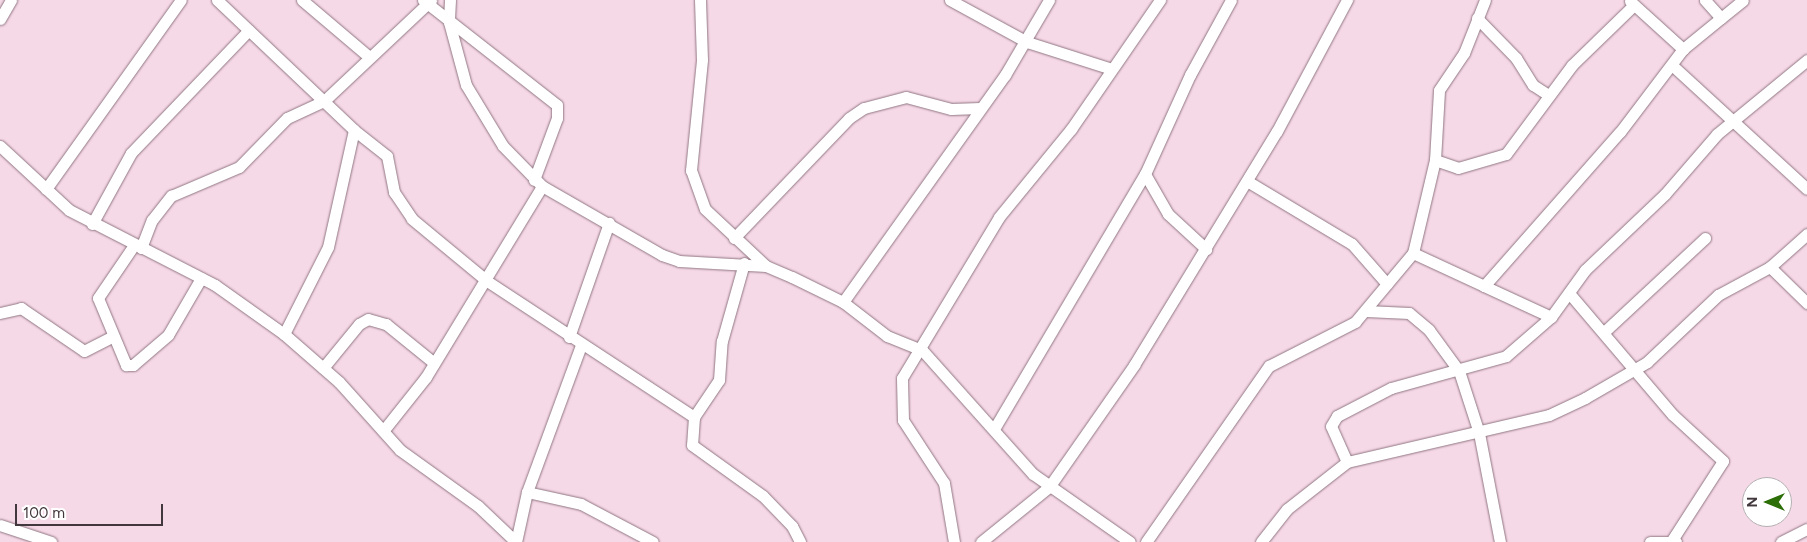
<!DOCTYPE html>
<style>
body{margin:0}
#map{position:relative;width:1807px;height:542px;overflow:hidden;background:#f6d9e7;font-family:Figtree,sans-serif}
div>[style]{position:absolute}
.roads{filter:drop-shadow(0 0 1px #907682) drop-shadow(0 0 1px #907682)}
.street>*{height:11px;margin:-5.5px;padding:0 5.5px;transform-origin:5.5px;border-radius:5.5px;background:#fff}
span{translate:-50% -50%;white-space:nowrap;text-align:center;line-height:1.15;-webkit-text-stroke:4px #fff;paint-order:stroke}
.north{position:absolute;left:1742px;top:477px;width:50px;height:50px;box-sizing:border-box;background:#fff;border:1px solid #b3afb1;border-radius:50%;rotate:270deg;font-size:14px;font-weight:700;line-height:20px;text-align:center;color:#42373c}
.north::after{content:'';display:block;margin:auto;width:18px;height:22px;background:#2c6e07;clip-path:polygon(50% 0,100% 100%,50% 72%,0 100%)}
.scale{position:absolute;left:15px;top:504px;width:148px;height:22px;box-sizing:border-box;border:2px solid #42373c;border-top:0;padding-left:6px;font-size:15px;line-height:18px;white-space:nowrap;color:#42373c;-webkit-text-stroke:4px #fff;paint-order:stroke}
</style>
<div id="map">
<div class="roads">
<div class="street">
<div style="left:217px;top:0;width:189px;rotate:43.5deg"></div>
<div style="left:354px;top:130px;width:42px;rotate:38.2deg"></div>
<div style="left:387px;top:156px;width:37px;rotate:79deg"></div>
<div style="left:394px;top:192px;width:32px;rotate:56deg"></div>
<div style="left:412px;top:219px;width:97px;rotate:39.6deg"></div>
<div style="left:487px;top:281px;width:248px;rotate:33.3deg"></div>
<div style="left:694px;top:417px;width:28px;rotate:94deg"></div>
<div style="left:692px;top:445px;width:87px;rotate:35.7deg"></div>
<div style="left:763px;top:496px;width:42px;rotate:46deg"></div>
<div style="left:792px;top:526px;width:18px;rotate:63deg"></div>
<div style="left:302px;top:0;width:87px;rotate:40.3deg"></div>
<div style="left:423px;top:0;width:170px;rotate:38.1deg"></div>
<div style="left:557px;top:105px;width:13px;rotate:90deg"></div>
<div style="left:557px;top:118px;width:66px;rotate:110.4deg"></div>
<div style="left:450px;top:0;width:22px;rotate:93deg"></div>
<div style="left:449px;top:22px;width:65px;rotate:74.9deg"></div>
<div style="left:466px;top:85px;width:71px;rotate:58.8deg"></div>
<div style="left:503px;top:146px;width:56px;rotate:45.7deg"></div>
<div style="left:542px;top:186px;width:138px;rotate:29.9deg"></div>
<div style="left:662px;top:255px;width:18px;rotate:19deg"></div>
<div style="left:679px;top:261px;width:87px;rotate:3.3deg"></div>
<div style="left:766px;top:266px;width:28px;rotate:23deg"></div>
<div style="left:792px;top:277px;width:57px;rotate:26.1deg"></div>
<div style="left:843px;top:302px;width:56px;rotate:37.7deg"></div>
<div style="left:887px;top:336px;width:38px;rotate:22deg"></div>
<div style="left:922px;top:350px;width:166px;rotate:48.2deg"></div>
<div style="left:1033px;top:474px;width:118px;rotate:35deg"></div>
<div style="left:700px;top:0;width:60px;rotate:88.1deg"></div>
<div style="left:702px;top:60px;width:111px;rotate:95.7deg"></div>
<div style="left:691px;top:170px;width:41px;rotate:70.3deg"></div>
<div style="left:705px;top:209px;width:83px;rotate:43.1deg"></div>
<div style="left:950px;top:0;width:88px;rotate:28.6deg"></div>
<div style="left:1027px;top:42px;width:89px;rotate:17.6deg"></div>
<div style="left:1630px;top:1px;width:72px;rotate:42.2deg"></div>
<div style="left:1477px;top:18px;width:56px;rotate:45.7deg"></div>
<div style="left:1516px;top:58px;width:32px;rotate:58deg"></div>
<div style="left:1533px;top:85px;width:17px;rotate:33deg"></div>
<div style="left:1721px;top:18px;width:28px;rotate:-39deg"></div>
<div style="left:0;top:19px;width:22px;rotate:-60deg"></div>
<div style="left:1674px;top:67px;width:180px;rotate:42.5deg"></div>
<div style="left:0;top:146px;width:94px;rotate:42.8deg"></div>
<div style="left:69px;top:210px;width:164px;rotate:27.2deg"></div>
<div style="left:215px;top:285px;width:85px;rotate:35.4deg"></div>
<div style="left:284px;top:334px;width:73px;rotate:41.1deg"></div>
<div style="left:339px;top:382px;width:91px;rotate:48.1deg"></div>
<div style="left:400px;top:450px;width:96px;rotate:35.7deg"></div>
<div style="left:478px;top:506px;width:52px;rotate:43.5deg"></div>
<div style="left:1435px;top:160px;width:24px;rotate:19deg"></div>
<div style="left:1458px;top:168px;width:50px;rotate:-16.3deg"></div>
<div style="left:1506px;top:154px;width:111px;rotate:-53.4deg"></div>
<div style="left:1572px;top:65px;width:86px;rotate:-44.1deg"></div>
<div style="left:1145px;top:174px;width:46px;rotate:60.1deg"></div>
<div style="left:1168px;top:214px;width:52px;rotate:42.6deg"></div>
<div style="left:1247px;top:181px;width:122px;rotate:31deg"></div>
<div style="left:1352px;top:244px;width:53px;rotate:48.8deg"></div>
<div style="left:46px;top:189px;width:232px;rotate:-54.5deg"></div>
<div style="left:92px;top:224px;width:81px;rotate:-61.2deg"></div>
<div style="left:131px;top:153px;width:170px;rotate:-46.2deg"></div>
<div style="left:734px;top:238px;width:166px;rotate:-46.2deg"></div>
<div style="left:849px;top:118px;width:18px;rotate:-34deg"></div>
<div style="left:864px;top:108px;width:43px;rotate:-14.7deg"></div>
<div style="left:906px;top:97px;width:47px;rotate:14.9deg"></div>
<div style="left:951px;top:109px;width:29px;rotate:-2deg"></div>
<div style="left:134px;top:245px;width:64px;rotate:124.2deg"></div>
<div style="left:98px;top:298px;width:73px;rotate:67.3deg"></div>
<div style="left:126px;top:365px;width:7px"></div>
<div style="left:133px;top:365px;width:46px;rotate:-40.6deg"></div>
<div style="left:168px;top:335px;width:66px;rotate:-59.9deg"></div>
<div style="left:141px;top:248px;width:30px;rotate:-69deg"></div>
<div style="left:152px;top:220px;width:31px;rotate:-52deg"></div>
<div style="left:171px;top:196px;width:74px;rotate:-23.1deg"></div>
<div style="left:239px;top:167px;width:69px;rotate:-45.6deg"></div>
<div style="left:287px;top:118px;width:41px;rotate:-24.7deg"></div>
<div style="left:324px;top:101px;width:147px;rotate:-43.3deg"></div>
<div style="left:1413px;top:253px;width:78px;rotate:24.9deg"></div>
<div style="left:1484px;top:286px;width:205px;rotate:-48.6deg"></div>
<div style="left:1620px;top:132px;width:104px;rotate:-52.8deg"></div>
<div style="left:1683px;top:49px;width:49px;rotate:-39.2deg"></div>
<div style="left:1721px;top:18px;width:24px;rotate:-132deg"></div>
<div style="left:1770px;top:267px;width:52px;rotate:44.2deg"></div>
<div style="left:1484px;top:286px;width:74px;rotate:24.8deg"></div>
<div style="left:1569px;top:293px;width:160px;rotate:49.6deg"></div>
<div style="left:1673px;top:415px;width:68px;rotate:42.6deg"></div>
<div style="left:1723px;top:461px;width:94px;rotate:122.8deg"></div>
<div style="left:843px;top:302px;width:279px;rotate:-54.5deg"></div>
<div style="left:1005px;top:75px;width:87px;rotate:-59.6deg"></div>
<div style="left:1366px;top:311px;width:43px;rotate:2.7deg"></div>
<div style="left:1409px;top:313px;width:26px;rotate:40deg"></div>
<div style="left:1429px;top:330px;width:51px;rotate:53.8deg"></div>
<div style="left:1459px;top:371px;width:65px;rotate:72.1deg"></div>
<div style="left:1479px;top:433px;width:111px;rotate:79.1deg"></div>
<div style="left:0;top:313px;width:22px;rotate:-13deg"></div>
<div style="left:21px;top:308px;width:76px;rotate:34.3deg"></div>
<div style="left:84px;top:351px;width:33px;rotate:-27deg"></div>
<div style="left:1604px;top:332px;width:138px;rotate:-42.9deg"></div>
<div style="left:284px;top:334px;width:97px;rotate:-63.2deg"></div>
<div style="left:328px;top:247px;width:120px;rotate:-77.5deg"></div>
<div style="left:569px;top:337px;width:121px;rotate:-70.7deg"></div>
<div style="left:323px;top:368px;width:57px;rotate:-50.7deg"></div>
<div style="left:359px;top:324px;width:10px;rotate:-29deg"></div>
<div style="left:368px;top:319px;width:19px;rotate:16deg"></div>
<div style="left:386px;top:324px;width:62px;rotate:39.1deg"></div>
<div style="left:694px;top:417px;width:45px;rotate:-56deg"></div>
<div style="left:719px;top:380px;width:39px;rotate:-86deg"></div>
<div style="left:722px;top:341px;width:81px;rotate:-74.2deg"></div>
<div style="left:994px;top:429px;width:296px;rotate:-59.4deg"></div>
<div style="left:1145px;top:174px;width:109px;rotate:-65.6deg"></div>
<div style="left:1190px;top:75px;width:85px;rotate:-61.3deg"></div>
<div style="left:383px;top:431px;width:69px;rotate:-51.5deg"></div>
<div style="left:426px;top:377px;width:223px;rotate:-58.7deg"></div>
<div style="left:1347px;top:462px;width:207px;rotate:-13.1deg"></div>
<div style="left:1549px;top:415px;width:40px;rotate:-25deg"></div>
<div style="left:1585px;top:398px;width:72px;rotate:-30.1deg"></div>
<div style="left:1647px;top:362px;width:98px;rotate:-43.3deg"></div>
<div style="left:1718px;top:295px;width:59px;rotate:-28.3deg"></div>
<div style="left:1770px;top:267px;width:50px;rotate:-41.7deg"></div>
<div style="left:527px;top:492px;width:55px;rotate:12.5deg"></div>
<div style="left:581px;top:504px;width:81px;rotate:27.8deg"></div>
<div style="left:0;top:525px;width:54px;rotate:18.4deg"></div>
<div style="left:516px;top:542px;width:51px;rotate:-77.6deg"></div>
<div style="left:527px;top:492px;width:157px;rotate:-69.8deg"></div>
<div style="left:954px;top:542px;width:60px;rotate:-99.6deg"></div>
<div style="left:944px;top:483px;width:75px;rotate:-123.1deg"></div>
<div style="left:903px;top:420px;width:42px;rotate:-91.4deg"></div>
<div style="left:902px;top:378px;width:188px;rotate:-58.9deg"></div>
<div style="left:999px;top:217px;width:114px;rotate:-50.7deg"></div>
<div style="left:1071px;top:129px;width:157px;rotate:-55.4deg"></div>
<div style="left:981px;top:542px;width:87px;rotate:-39deg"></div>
<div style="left:1049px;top:487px;width:149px;rotate:-55.1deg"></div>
<div style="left:1134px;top:365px;width:274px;rotate:-58.6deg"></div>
<div style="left:1277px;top:131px;width:149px;rotate:-61.9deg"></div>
<div style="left:1146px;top:542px;width:215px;rotate:-55.1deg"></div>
<div style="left:1269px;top:366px;width:97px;rotate:-27.1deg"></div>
<div style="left:1355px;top:322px;width:90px;rotate:-50deg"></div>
<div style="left:1413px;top:253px;width:96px;rotate:-76.7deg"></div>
<div style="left:1435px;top:160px;width:70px;rotate:-86.7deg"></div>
<div style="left:1439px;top:90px;width:45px;rotate:-56deg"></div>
<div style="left:1464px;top:53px;width:57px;rotate:-68.4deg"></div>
<div style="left:1261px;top:542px;width:42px;rotate:-51.8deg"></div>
<div style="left:1287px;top:509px;width:76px;rotate:-38.1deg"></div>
<div style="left:1347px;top:462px;width:39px;rotate:-114deg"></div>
<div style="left:1331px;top:426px;width:12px;rotate:-59deg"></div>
<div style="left:1337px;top:416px;width:61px;rotate:-27.4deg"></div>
<div style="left:1391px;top:388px;width:119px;rotate:-15.5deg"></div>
<div style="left:1506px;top:356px;width:60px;rotate:-40.9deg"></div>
<div style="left:1551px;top:317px;width:58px;rotate:-54.1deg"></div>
<div style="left:1585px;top:270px;width:110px;rotate:-43.5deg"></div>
<div style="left:1665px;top:194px;width:79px;rotate:-49.1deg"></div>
<div style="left:1717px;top:134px;width:117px;rotate:-39.4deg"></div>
<div style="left:1650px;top:542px;width:26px"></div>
<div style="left:1781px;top:542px;width:29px;rotate:-27deg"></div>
</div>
</div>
<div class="north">N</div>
<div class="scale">100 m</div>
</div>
